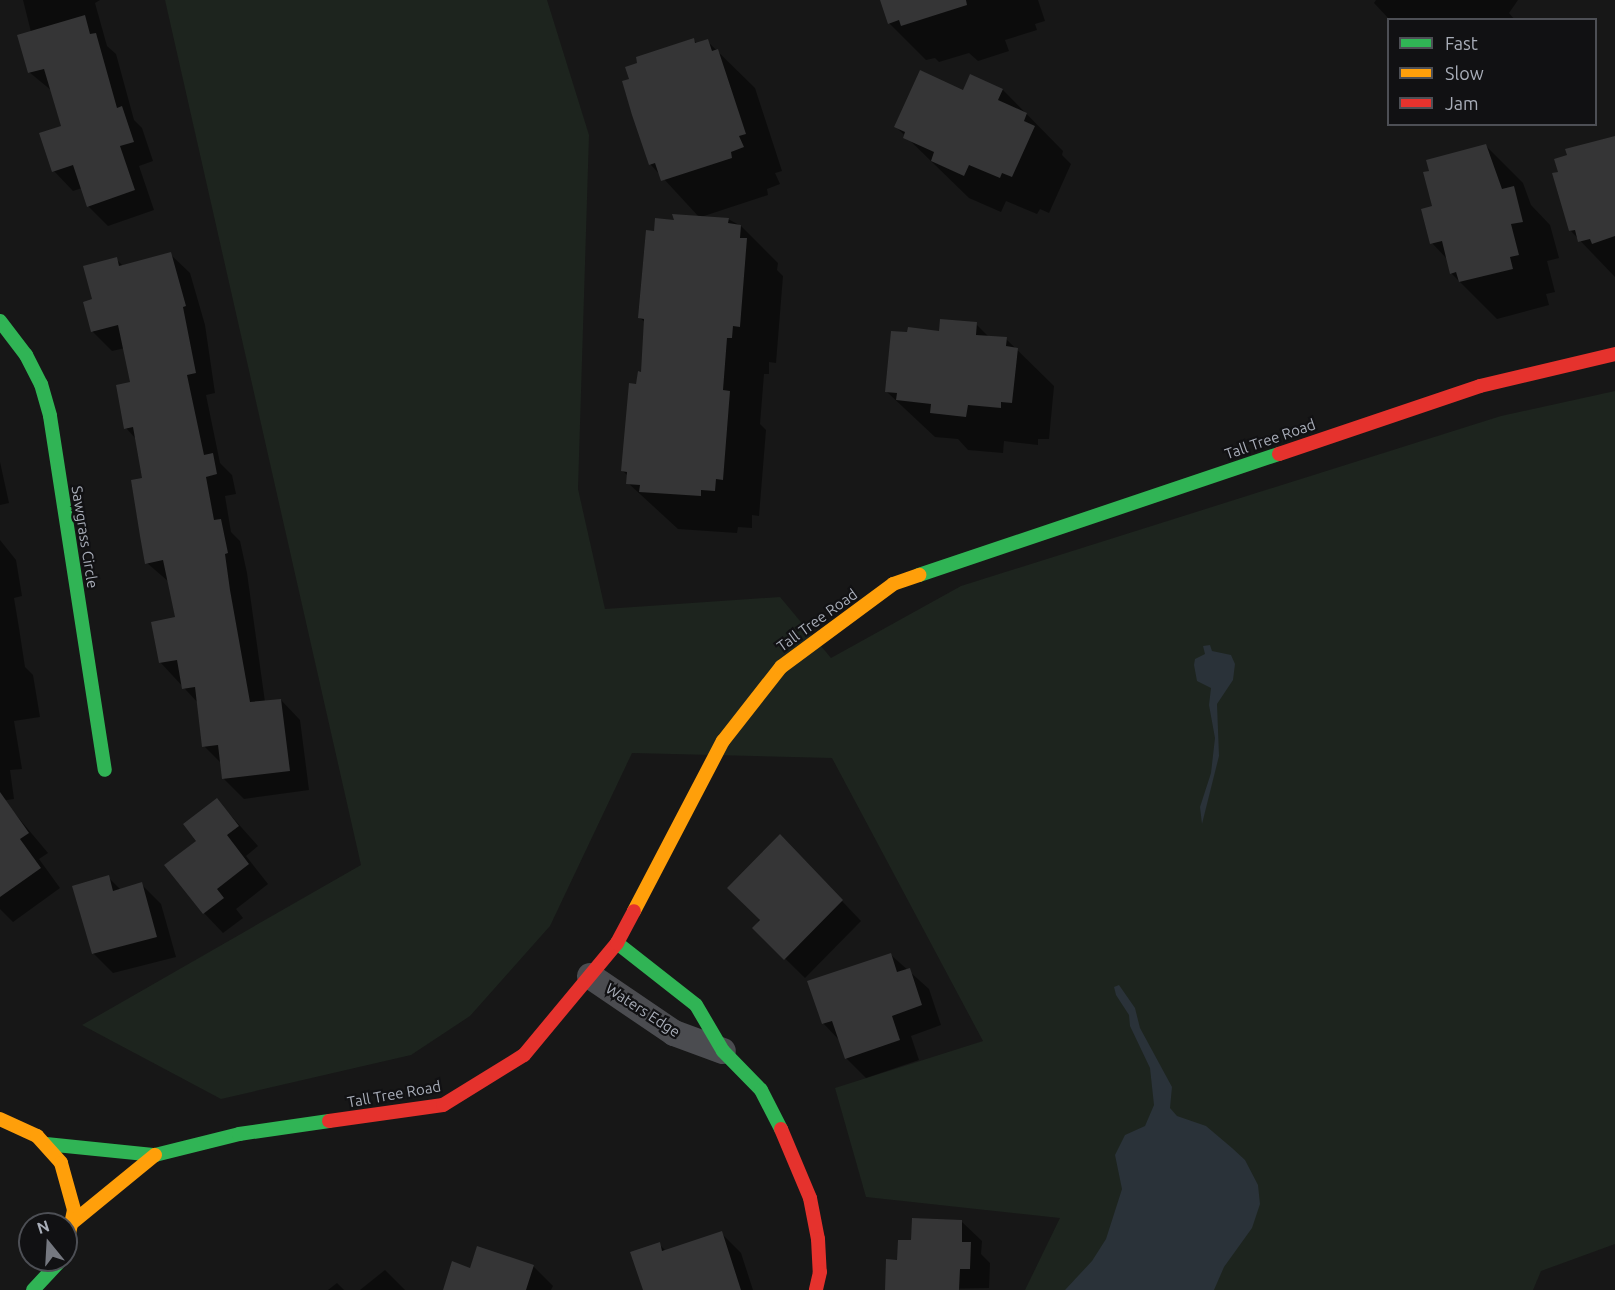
<!DOCTYPE html>
<style>
body{margin:0}
#map{position:relative;width:1615px;height:1290px;overflow:hidden;background:#171717;font-family:Ubuntu,sans-serif}
div>[style]{position:absolute}
.green>*{inset:0;background:#1d241e}
.water>*{inset:0;background:#2a3239}
.shadow>*{inset:0;background:#0007}
.building>*{inset:0;background:#353536}
.street>*{height:26px;margin:-13px;padding:0 13px;transform-origin:13px;border-radius:13px;background:#4b4c50}
.fast>*{height:14px;margin:-7px;padding:0 7px;transform-origin:7px;border-radius:7px;background:#30b455}
.slow>*{height:14px;margin:-7px;padding:0 7px;transform-origin:7px;border-radius:7px;background:#ff9f0a}
.jam>*{height:14px;margin:-7px;padding:0 7px;transform-origin:7px;border-radius:7px;background:#e5322d}
span{translate:-50% -50%;white-space:nowrap;text-align:center;line-height:1.15;-webkit-text-stroke:4.5px #111113;paint-order:stroke}
.street-label{font-size:15px;color:#a8adb8}
.legend{position:absolute;left:1387px;top:18px;width:210px;height:108px;box-sizing:border-box;background:#111113;border:2px solid #4d4f55;margin:0;padding:8px 10px;list-style:none;font-size:18px;color:#a8adb8}
.legend li{display:flex;align-items:center;gap:12px;height:30px}
.legend b{width:30px;border:2px solid #4d4f55}
.north{position:absolute;left:18px;top:1212px;width:60px;height:60px;box-sizing:border-box;background:#111113;border:2px solid #4d4f55;border-radius:50%;rotate:342deg;font-size:16px;font-weight:700;line-height:24px;text-align:center;color:#a8adb8}
.north::after{content:'';display:block;margin:auto;width:21px;height:27px;background:#757880;clip-path:polygon(50% 0,100% 100%,50% 72%,0 100%)}
</style>
<div id="map">
<div class="green">
<div style="clip-path:polygon(165px 0,547px 0,589px 135px,578px 489px,605px 609px,780px 597px,831px 658px,961px 586px,1501px 416px,1615px 391px,1615px 1244px,1541px 1271px,1533px 1290px,1025px 1290px,1060px 1218px,866px 1197px,835px 1088px,983px 1041px,832px 758px,632px 753px,550px 926px,470px 1016px,411px 1055px,221px 1099px,82px 1025px,361px 865px)"></div>
</div>
<div class="water">
<div style="clip-path:polygon(1210px 645px,1212px 651px,1231px 655px,1235px 664px,1233px 680px,1217px 704px,1219px 756px,1202px 824px,1200px 807px,1211px 773px,1215px 738px,1209px 705px,1211px 688px,1197px 681px,1194px 665px,1195px 659px,1205px 654px,1203px 646px)"></div>
<div style="clip-path:polygon(1119px 985px,1135px 1008px,1140px 1028px,1172px 1087px,1170px 1108px,1177px 1116px,1206px 1126px,1232px 1148px,1245px 1160px,1258px 1185px,1260px 1204px,1252px 1228px,1224px 1267px,1214px 1290px,1065px 1290px,1092px 1261px,1106px 1239px,1122px 1189px,1115px 1155px,1125px 1135px,1145px 1126px,1154px 1105px,1150px 1068px,1130px 1026px,1129px 1015px,1116px 995px,1114px 987px)"></div>
</div>
<div class="shadow">
<div style="clip-path:polygon(23px 0,100px 0,95px 3px,107px 46px,116px 54px,134px 120px,142px 128px,153px 161px,139px 166px,154px 210px,108px 226px,88px 206px,82px 188px,73px 191px,54px 171px,62px 127px,52px 91px,29px 72px,31px 32px)"></div>
<div style="clip-path:polygon(882px 0,1038px 0,1045px 21px,1035px 24px,1037px 30px,1005px 40px,1009px 51px,978px 61px,969px 53px,939px 62px,935px 58px,926px 60px,889px 23px)"></div>
<div style="clip-path:polygon(1376px 0,1518px 0,1509px 13px,1515px 20px,1390px 20px,1374px 3px)"></div>
<div style="clip-path:polygon(693px 40px,698px 44px,707px 41px,755px 88px,782px 171px,775px 173px,780px 184px,767px 189px,768px 195px,701px 217px,728px 219px,741px 226px,778px 263px,777px 270px,783px 276px,776px 363px,769px 362px,769px 374px,764px 374px,760px 424px,766px 430px,759px 516px,752px 515px,752px 528px,738px 527px,737px 533px,678px 529px,628px 483px,629px 477px,623px 471px,642px 373px,646px 323px,640px 318px,655px 232px,676px 221px,699px 217px,651px 165px,624px 82px)"></div>
<div style="clip-path:polygon(970px 76px,1003px 90px,1063px 151px,1062px 155px,1071px 164px,1049px 213px,1040px 209px,1037px 214px,1006px 201px,1001px 212px,969px 198px,896px 127px,964px 92px)"></div>
<div style="clip-path:polygon(1615px 137px,1615px 277px,1570px 230px,1560px 173px)"></div>
<div style="clip-path:polygon(1486px 146px,1523px 183px,1531px 205px,1550px 225px,1559px 258px,1547px 261px,1555px 292px,1546px 294px,1549px 305px,1497px 319px,1451px 273px,1448px 260px,1432px 243px,1434px 207px)"></div>
<div style="clip-path:polygon(170px 254px,190px 273px,205px 325px,215px 393px,206px 395px,220px 463px,232px 475px,236px 494px,225px 496px,231px 532px,240px 541px,247px 573px,265px 702px,281px 700px,300px 720px,309px 790px,244px 799px,224px 779px,222px 764px,204px 746px,199px 704px,160px 662px,176px 619px,169px 582px,147px 563px,144px 479px,136px 439px,126px 428px,132px 383px,125px 348px,112px 351px,93px 332px,84px 303px,94px 300px,116px 259px,124px 267px)"></div>
<div style="clip-path:polygon(976px 324px,989px 337px,1006px 339px,1054px 386px,1049px 439px,1038px 439px,1038px 445px,1004px 441px,1003px 453px,968px 450px,958px 439px,935px 437px,887px 392px,940px 332px)"></div>
<div style="clip-path:polygon(0 462px,9px 503px,0 505px)"></div>
<div style="clip-path:polygon(0 540px,16px 560px,22px 596px,14px 598px,19px 628px,25px 667px,33px 675px,40px 717px,14px 721px,22px 769px,10px 770px,14px 799px,0 801px)"></div>
<div style="clip-path:polygon(217px 800px,258px 846px,246px 856px,268px 884px,236px 909px,243px 918px,223px 933px,204px 913px,198px 841px)"></div>
<div style="clip-path:polygon(6px 803px,48px 853px,39px 859px,60px 888px,13px 922px,0 909px,0 807px)"></div>
<div style="clip-path:polygon(799px 856px,861px 921px,805px 978px,754px 928px)"></div>
<div style="clip-path:polygon(108px 877px,121px 890px,141px 884px,161px 904px,176px 957px,113px 973px,93px 953px)"></div>
<div style="clip-path:polygon(891px 955px,929px 989px,941px 1025px,911px 1036px,919px 1060px,866px 1078px,846px 1058px,840px 1041px,823px 1023px)"></div>
<div style="clip-path:polygon(962px 1222px,982px 1241px,981px 1254px,990px 1263px,989px 1288px,886px 1290px,912px 1241px)"></div>
<div style="clip-path:polygon(721px 1233px,741px 1253px,753px 1290px,644px 1290px,659px 1244px,666px 1251px)"></div>
<div style="clip-path:polygon(533px 1266px,553px 1286px,551px 1290px,445px 1290px,471px 1269px)"></div>
<div style="clip-path:polygon(385px 1270px,405px 1290px,360px 1290px)"></div>
<div style="clip-path:polygon(337px 1283px,344px 1290px,328px 1290px)"></div>
</div>
<div class="building">
<div style="clip-path:polygon(880px 0,966px 0,967px 5px,901px 26px,899px 20px,888px 24px)"></div>
<div style="clip-path:polygon(85px 15px,90px 34px,96px 33px,117px 108px,122px 106px,134px 142px,120px 146px,135px 190px,87px 207px,73px 165px,52px 172px,39px 133px,61px 126px,44px 69px,28px 73px,17px 35px)"></div>
<div style="clip-path:polygon(694px 38px,695px 43px,708px 39px,712px 51px,718px 49px,746px 134px,739px 136px,744px 147px,731px 152px,732px 158px,661px 181px,655px 163px,649px 165px,632px 115px,622px 81px,629px 79px,625px 67px,637px 63px,636px 57px)"></div>
<div style="clip-path:polygon(920px 70px,963px 90px,970px 74px,1003px 89px,998px 100px,1027px 113px,1024px 121px,1035px 126px,1012px 177px,1002px 173px,1000px 178px,969px 165px,964px 176px,931px 161px,934px 152px,903px 138px,905px 132px,894px 127px)"></div>
<div style="clip-path:polygon(1615px 136px,1615px 236px,1592px 244px,1590px 239px,1578px 242px,1575px 230px,1569px 231px,1552px 173px,1558px 172px,1554px 159px,1567px 155px,1565px 149px)"></div>
<div style="clip-path:polygon(1486px 144px,1502px 189px,1514px 186px,1523px 222px,1511px 224px,1519px 255px,1510px 257px,1513px 269px,1459px 282px,1456px 272px,1450px 274px,1442px 241px,1430px 244px,1421px 209px,1432px 206px,1423px 172px,1429px 171px,1426px 160px)"></div>
<div style="clip-path:polygon(672px 214px,729px 218px,728px 223px,741px 225px,740px 238px,747px 238px,740px 327px,733px 326px,732px 338px,727px 338px,723px 390px,730px 391px,723px 480px,716px 479px,715px 491px,701px 490px,701px 496px,639px 492px,640px 485px,626px 484px,627px 472px,621px 471px,629px 383px,636px 384px,638px 371px,641px 372px,644px 319px,638px 318px,646px 230px,654px 231px,655px 218px,674px 220px)"></div>
<div style="clip-path:polygon(171px 252px,186px 306px,183px 307px,196px 373px,187px 375px,204px 455px,213px 453px,217px 474px,206px 477px,214px 520px,221px 519px,228px 553px,225px 554px,230px 590px,250px 702px,281px 699px,290px 771px,222px 779px,218px 745px,202px 747px,195px 687px,182px 689px,177px 660px,159px 663px,151px 622px,175px 617px,163px 560px,145px 564px,140px 536px,131px 480px,142px 478px,133px 427px,124px 429px,116px 385px,130px 382px,118px 325px,91px 332px,83px 302px,92px 299px,83px 266px,117px 257px,119px 266px)"></div>
<div style="clip-path:polygon(940px 319px,977px 322px,976px 335px,1007px 337px,1006px 346px,1018px 348px,1012px 403px,1001px 402px,1001px 408px,968px 405px,966px 417px,930px 413px,931px 404px,896px 400px,897px 393px,885px 392px,891px 331px,907px 332px,908px 327px,939px 331px)"></div>
<div style="clip-path:polygon(0 792px,29px 833px,20px 839px,41px 868px,0 897px)"></div>
<div style="clip-path:polygon(217px 798px,239px 826px,227px 835px,249px 864px,217px 889px,224px 898px,203px 914px,164px 865px,196px 841px,183px 824px)"></div>
<div style="clip-path:polygon(780px 834px,843px 900px,784px 960px,752px 928px,760px 920px,727px 888px)"></div>
<div style="clip-path:polygon(109px 875px,113px 891px,142px 882px,157px 937px,92px 954px,72px 886px)"></div>
<div style="clip-path:polygon(891px 953px,897px 972px,910px 968px,922px 1005px,892px 1016px,900px 1040px,845px 1059px,832px 1021px,822px 1024px,807px 981px)"></div>
<div style="clip-path:polygon(912px 1218px,962px 1220px,962px 1242px,971px 1242px,970px 1269px,960px 1269px,959px 1290px,885px 1290px,886px 1259px,897px 1260px,898px 1240px,911px 1240px)"></div>
<div style="clip-path:polygon(722px 1231px,741px 1290px,643px 1290px,630px 1252px,660px 1242px,662px 1251px)"></div>
<div style="clip-path:polygon(477px 1246px,534px 1265px,526px 1290px,443px 1290px,452px 1261px,470px 1268px)"></div>
</div>
<div class="street">
<div style="left:590px;top:976px;width:102px;rotate:34.2deg"></div>
<div style="left:674px;top:1033px;width:52px;rotate:20.2deg"></div>
</div>
<div class="fast">
<div style="left:0;top:321px;width:43px;rotate:52.6deg"></div>
<div style="left:26px;top:355px;width:33px;rotate:63deg"></div>
<div style="left:41px;top:384px;width:33px;rotate:74deg"></div>
<div style="left:50px;top:416px;width:358px;rotate:81.2deg"></div>
<div style="left:919px;top:575px;width:380px;rotate:-18.6deg"></div>
<div style="left:617px;top:943px;width:100px;rotate:38.1deg"></div>
<div style="left:696px;top:1005px;width:53px;rotate:59.6deg"></div>
<div style="left:723px;top:1051px;width:54px;rotate:45.7deg"></div>
<div style="left:761px;top:1090px;width:44px;rotate:62.9deg"></div>
<div style="left:46px;top:1144px;width:110px;rotate:5.8deg"></div>
<div style="left:155px;top:1155px;width:87px;rotate:-14deg"></div>
<div style="left:239px;top:1134px;width:91px;rotate:-8.2deg"></div>
<div style="left:33px;top:1290px;width:41px;rotate:-47deg"></div>
</div>
<div class="slow">
<div style="left:634px;top:911px;width:192px;rotate:-62.4deg"></div>
<div style="left:723px;top:741px;width:94px;rotate:-51.9deg"></div>
<div style="left:781px;top:667px;width:139px;rotate:-36.5deg"></div>
<div style="left:893px;top:584px;width:28px;rotate:-19deg"></div>
<div style="left:0;top:1119px;width:41px;rotate:24.7deg"></div>
<div style="left:37px;top:1136px;width:36px;rotate:48deg"></div>
<div style="left:61px;top:1163px;width:49px;rotate:74.5deg"></div>
<div style="left:74px;top:1210px;width:40px;rotate:102deg"></div>
<div style="left:73px;top:1222px;width:106px;rotate:-39.3deg"></div>
</div>
<div class="jam">
<div style="left:1279px;top:454px;width:212px;rotate:-18.7deg"></div>
<div style="left:1480px;top:386px;width:139px;rotate:-13.3deg"></div>
<div style="left:329px;top:1121px;width:115px;rotate:-8deg"></div>
<div style="left:443px;top:1105px;width:95px;rotate:-31.7deg"></div>
<div style="left:524px;top:1055px;width:146px;rotate:-50.3deg"></div>
<div style="left:617px;top:943px;width:36px;rotate:-62deg"></div>
<div style="left:781px;top:1129px;width:75px;rotate:67.2deg"></div>
<div style="left:810px;top:1198px;width:42px;rotate:79deg"></div>
<div style="left:818px;top:1239px;width:33px;rotate:87deg"></div>
<div style="left:820px;top:1272px;width:18px;rotate:103deg"></div>
</div>
<div class="street-label">
<span style="left:1270px;top:439px;rotate:-19deg">Tall Tree Road</span>
<span style="left:85px;top:537px;rotate:81deg">Sawgrass Circle</span>
<span style="left:817px;top:620px;rotate:-36deg">Tall Tree Road</span>
<span style="left:643px;top:1010px;rotate:33deg">Waters Edge</span>
<span style="left:394px;top:1094px;rotate:-10deg">Tall Tree Road</span>
</div>
<ul class="legend">
<li><b style="height:8px;background:#30b455"></b>Fast</li>
<li><b style="height:8px;background:#ff9f0a"></b>Slow</li>
<li><b style="height:8px;background:#e5322d"></b>Jam</li>
</ul>
<div class="north">N</div>
</div>
